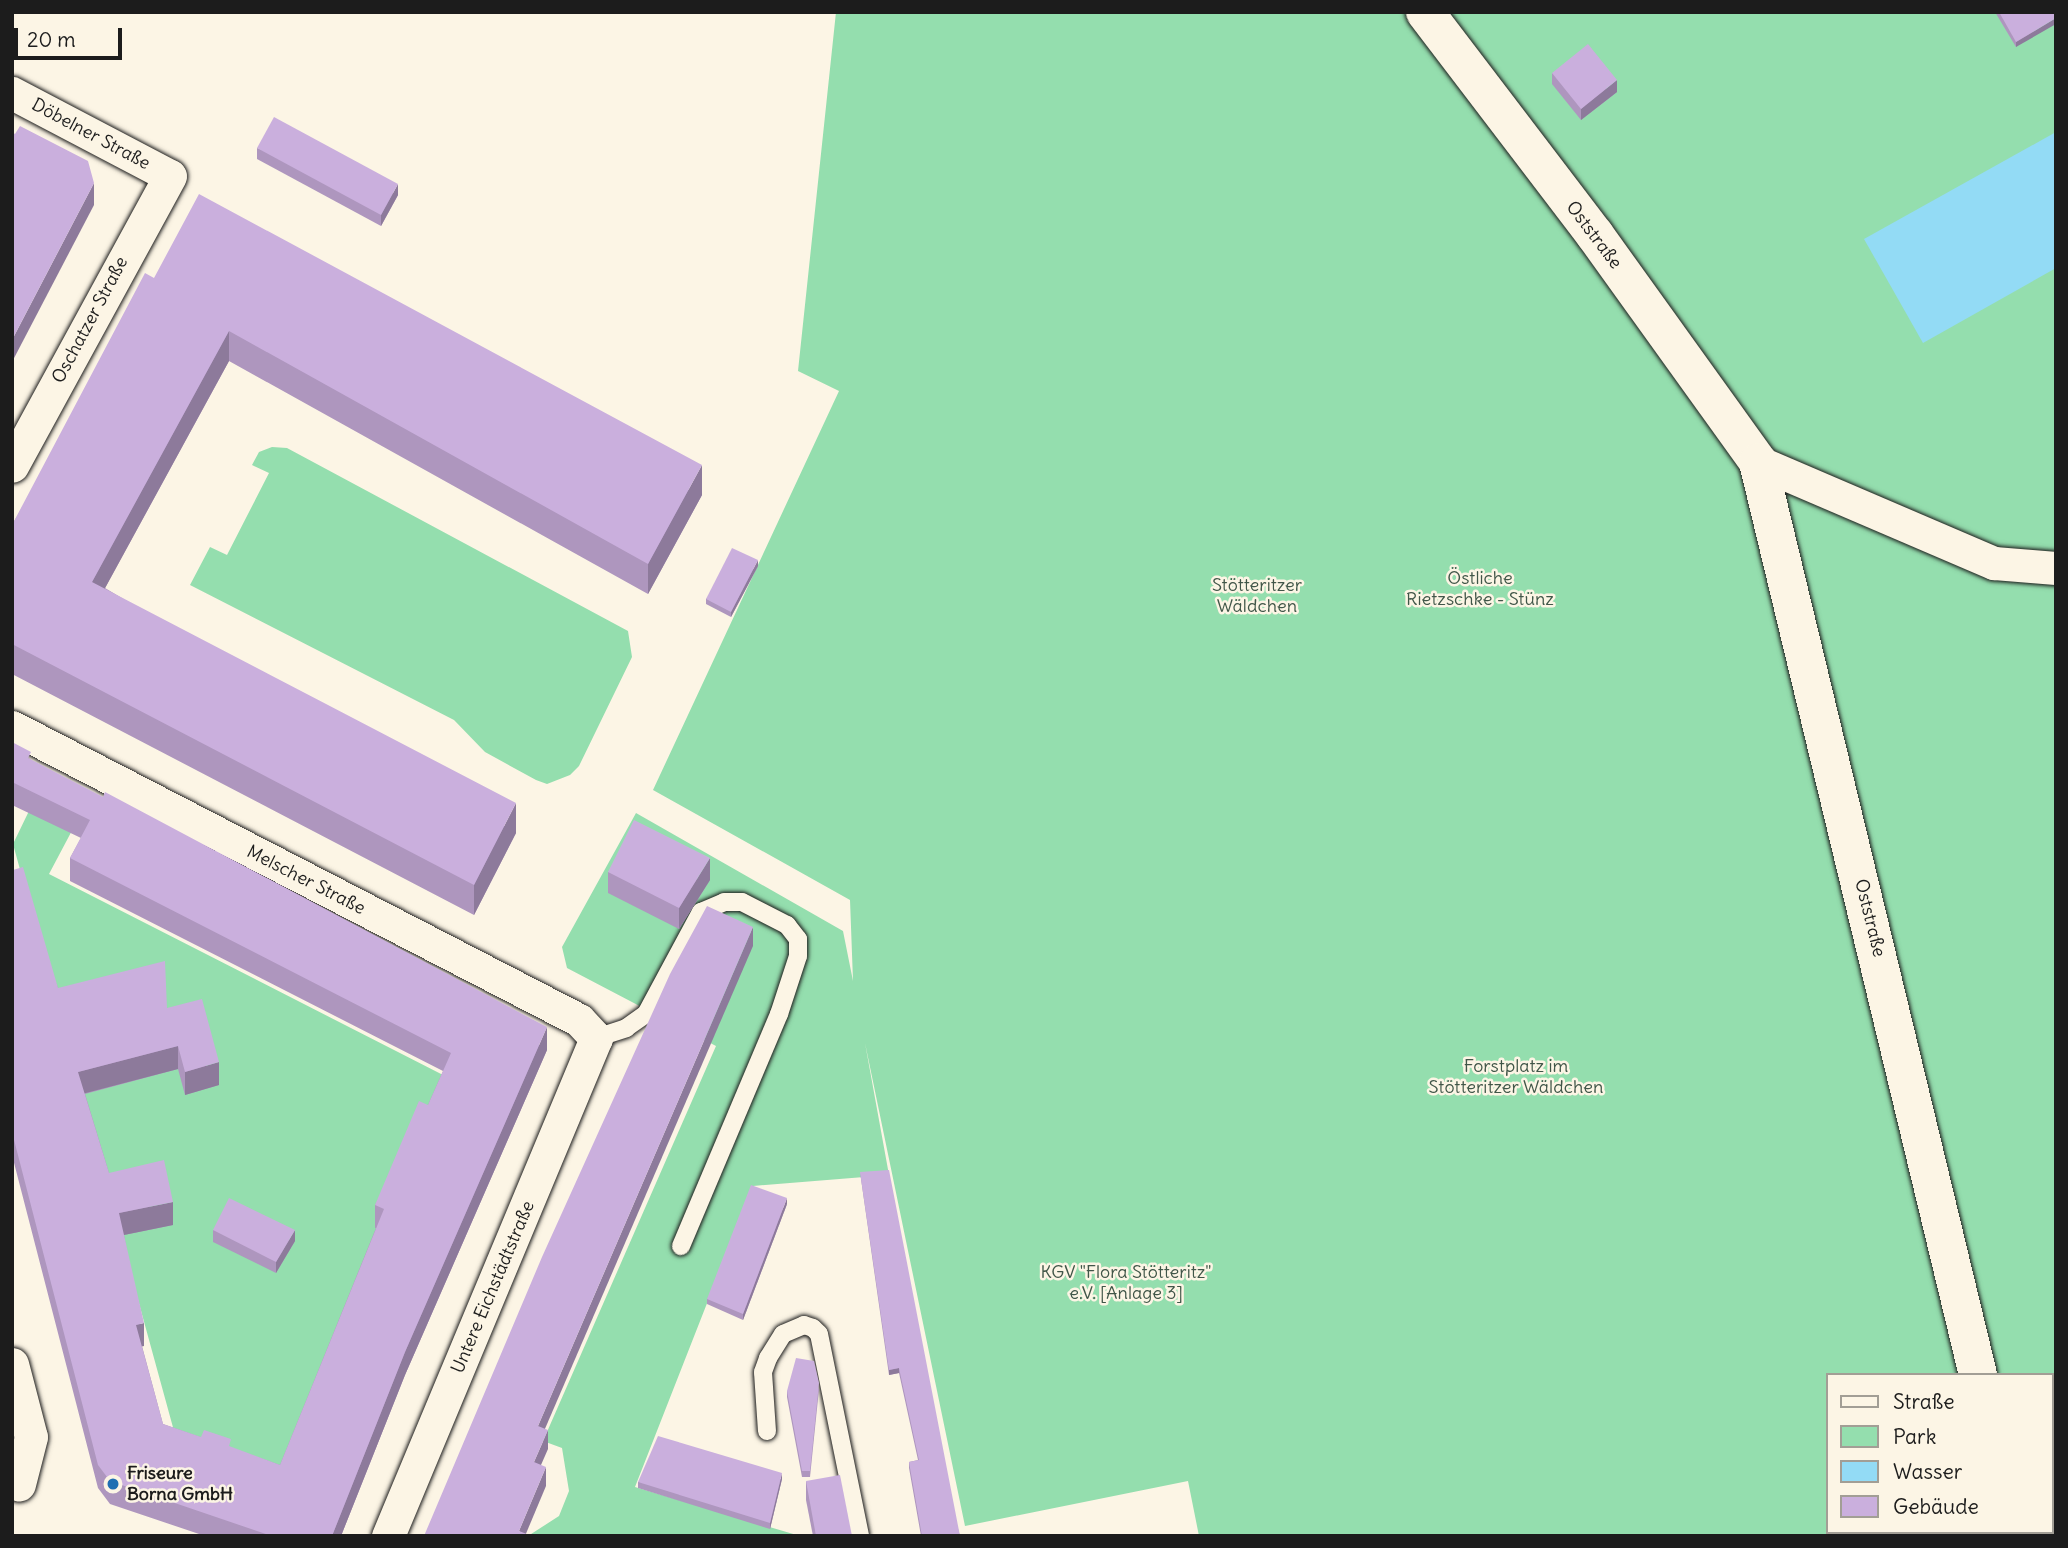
<!DOCTYPE html>
<meta charset="utf-8">
<style>
body{margin:0}
#map{position:relative;width:2068px;height:1548px;overflow:hidden;background:#fcf5e5;font-family:Delius,sans-serif}
div>[style]{position:absolute}
.green>*{inset:0;background:#94deae}
.water>*{inset:0;background:#93dbf5}
.roads{filter:drop-shadow(0 0 2px #1c1c1c) drop-shadow(0 0 2px #1c1c1c)}
.lane>*{height:18px;margin:-9px;padding:0 9px;transform-origin:9px;border-radius:9px;background:#fcf5e5}
.street>*{height:33px;margin:-16.5px;padding:0 16.5px;transform-origin:16.5px;border-radius:16.5px;background:#fcf5e5}
.secondary>*{height:38px;margin:-19px;padding:0 19px;transform-origin:19px;border-radius:19px;background:#fcf5e5}
.wall>*{inset:0;background:#ae96be}
.shaded-wall>*{inset:0;background:#8d7a9b}
.building>*{inset:0;background:#caafdd}
.dots>*{width:19px;height:19px;translate:-50% -50%;box-sizing:border-box;border:4px solid #fcf5e5;border-radius:50%}
span{translate:-50% -50%;white-space:nowrap;text-align:center;line-height:1.15;-webkit-text-stroke:5px #fcf5e5;paint-order:stroke}
.street-label{font-size:18px;color:#1c1c1c}
.park-label{font-size:18px;color:#405648}
.poi-label{font-size:18px;color:#1c1c1c;font-weight:700}
.left{translate:0 -50%;text-align:left}
.frame{position:absolute;inset:0;border:14px solid #1c1c1c;pointer-events:none}
.legend{position:absolute;left:1826px;top:1373px;width:228px;height:161px;box-sizing:border-box;background:#fcf5e5;border:2px solid #a29e95;margin:0;padding:9px 12px;list-style:none;font-size:21px;color:#1c1c1c}
.legend li{display:flex;align-items:center;gap:14px;height:35px}
.legend b{width:35px;border:2px solid #a29e95}
.scale{position:absolute;left:14px;top:28px;width:108px;height:32px;box-sizing:border-box;border:4px solid #1c1c1c;border-top:0;padding-left:9px;font-size:21px;line-height:24px;white-space:nowrap;color:#1c1c1c;-webkit-text-stroke:5px #fcf5e5;paint-order:stroke}
</style>
<div id="map">
<div class="green">
<div style="clip-path:polygon(evenodd,836px 12px,2056px 12px,2056px 1536px,1199px 1536px,1188px 1481px,965px 1526px,865px 1043px,889px 1175px,753px 1186px,635px 1487px,800px 1536px,528px 1536px,559px 1516px,569px 1491px,562px 1448px,543px 1441px,716px 1046px,567px 968px,562px 947px,636px 813px,843px 931px,853px 981px,850px 900px,653px 790px,839px 391px,798px 371px,836px 12px,1828px 1375px,2052px 1375px,2052px 1532px,1828px 1532px,1828px 1375px)"></div>
<div style="clip-path:polygon(272px 447px,287px 448px,628px 631px,632px 657px,579px 766px,570px 775px,547px 784px,536px 780px,485px 752px,454px 720px,190px 585px,210px 547px,227px 555px,269px 473px,252px 465px,259px 452px)"></div>
<div style="clip-path:polygon(43px 782px,85px 806px,49px 874px,445px 1076px,278px 1477px,177px 1442px,13px 844px)"></div>
</div>
<div class="water">
<div style="clip-path:polygon(2056px 132px,2056px 268px,1923px 343px,1864px 239px)"></div>
</div>
<div class="roads">
<div class="lane">
<div style="left:596px;top:1038px;width:32px;rotate:-18deg"></div>
<div style="left:626px;top:1028px;width:24px;rotate:-35deg"></div>
<div style="left:646px;top:1014px;width:116px;rotate:-61.7deg"></div>
<div style="left:701px;top:912px;width:25px;rotate:-23deg"></div>
<div style="left:724px;top:902px;width:18px"></div>
<div style="left:742px;top:902px;width:51px;rotate:27.1deg"></div>
<div style="left:787px;top:925px;width:18px;rotate:52deg"></div>
<div style="left:798px;top:939px;width:17px;rotate:90deg"></div>
<div style="left:798px;top:956px;width:61px;rotate:108.1deg"></div>
<div style="left:779px;top:1014px;width:252px;rotate:112.9deg"></div>
<div style="left:767px;top:1431px;width:59px;rotate:-93.9deg"></div>
<div style="left:763px;top:1372px;width:15px;rotate:-70deg"></div>
<div style="left:768px;top:1358px;width:28px;rotate:-58deg"></div>
<div style="left:783px;top:1334px;width:23px;rotate:-23deg"></div>
<div style="left:804px;top:1325px;width:9px;rotate:18deg"></div>
<div style="left:813px;top:1328px;width:8px;rotate:45deg"></div>
<div style="left:819px;top:1334px;width:206px;rotate:78.5deg"></div>
</div>
<div class="street">
<div style="left:12px;top:93px;width:178px;rotate:27.7deg"></div>
<div style="left:170px;top:176px;width:330px;rotate:118.6deg"></div>
<div style="left:1758px;top:462px;width:257px;rotate:23.2deg"></div>
<div style="left:1994px;top:563px;width:62px;rotate:4.6deg"></div>
<div style="left:12px;top:727px;width:638px;rotate:27.33deg"></div>
<div style="left:579px;top:1020px;width:25px;rotate:47deg"></div>
<div style="left:596px;top:1038px;width:540px;rotate:112.67deg"></div>
<div style="left:12px;top:1364px;width:75px;rotate:75.4deg"></div>
<div style="left:31px;top:1437px;width:49px;rotate:104.3deg"></div>
</div>
<div class="secondary">
<div style="left:1425px;top:12px;width:280px;rotate:52.7deg"></div>
<div style="left:1595px;top:235px;width:279px;rotate:54.3deg"></div>
<div style="left:1758px;top:462px;width:939px;rotate:76.45deg"></div>
<div style="left:2014px;top:1532px;width:4px;rotate:90deg"></div>
</div>
</div>
<div class="wall">
<div style="clip-path:polygon(1995px 12px,2056px 12px,2016px 47px)"></div>
<div style="clip-path:polygon(1552px 73px,1617px 92px,1581px 120px,1552px 84px)"></div>
<div style="clip-path:polygon(257px 148px,398px 195px,381px 226px,257px 159px)"></div>
<div style="clip-path:polygon(154px 278px,702px 495px,648px 594px,229px 361px,105px 588px,516px 833px,474px 915px,12px 674px,12px 525px)"></div>
<div style="clip-path:polygon(758px 566px,731px 617px,706px 604px,706px 599px)"></div>
<div style="clip-path:polygon(12px 742px,31px 760px,547px 1050px,405px 1375px,341px 1536px,205px 1536px,110px 1504px,98px 1488px,12px 1155px,12px 868px,58px 988px,167px 1008px,219px 1085px,185px 1095px,178px 1069px,85px 1094px,109px 1173px,173px 1225px,124px 1235px,144px 1346px,142px 1346px,163px 1424px,280px 1465px,376px 1228px,375px 1228px,375px 1205px,428px 1105px,443px 1071px,70px 881px,70px 858px,81px 838px,12px 805px)"></div>
<div style="clip-path:polygon(608px 872px,710px 880px,679px 929px,608px 893px)"></div>
<div style="clip-path:polygon(860px 1172px,960px 1536px,921px 1536px,909px 1468px,909px 1462px,918px 1460px,899px 1373px,889px 1375px)"></div>
<div style="clip-path:polygon(787px 1204px,743px 1320px,707px 1304px,707px 1299px)"></div>
<div style="clip-path:polygon(213px 1230px,295px 1241px,276px 1273px,213px 1242px)"></div>
<div style="clip-path:polygon(819px 1389px,810px 1477px,802px 1477px,787px 1397px,787px 1391px)"></div>
<div style="clip-path:polygon(782px 1479px,770px 1529px,638px 1488px,638px 1482px)"></div>
<div style="clip-path:polygon(806px 1481px,852px 1536px,813px 1536px,806px 1500px)"></div>
</div>
<div class="shaded-wall">
<div style="clip-path:polygon(2056px 18px,2056px 24px,2016px 47px,2016px 42px)"></div>
<div style="clip-path:polygon(1617px 80px,1617px 92px,1581px 120px,1581px 109px)"></div>
<div style="clip-path:polygon(94px 183px,94px 205px,12px 362px,12px 340px)"></div>
<div style="clip-path:polygon(398px 184px,398px 195px,381px 226px,381px 215px)"></div>
<div style="clip-path:polygon(229px 331px,229px 361px,92px 612px,92px 582px)"></div>
<div style="clip-path:polygon(702px 465px,702px 495px,648px 594px,648px 564px)"></div>
<div style="clip-path:polygon(758px 560px,758px 566px,731px 617px,731px 612px)"></div>
<div style="clip-path:polygon(516px 803px,516px 833px,474px 915px,474px 885px)"></div>
<div style="clip-path:polygon(710px 858px,710px 880px,679px 929px,679px 908px)"></div>
<div style="clip-path:polygon(753px 927px,753px 946px,538px 1445px,538px 1426px)"></div>
<div style="clip-path:polygon(547px 1027px,547px 1050px,405px 1375px,341px 1536px,332px 1536px,405px 1352px)"></div>
<div style="clip-path:polygon(178px 1046px,178px 1069px,78px 1095px,78px 1072px)"></div>
<div style="clip-path:polygon(219px 1062px,219px 1085px,185px 1095px,185px 1072px)"></div>
<div style="clip-path:polygon(787px 1198px,787px 1204px,743px 1320px,743px 1314px)"></div>
<div style="clip-path:polygon(173px 1202px,173px 1225px,119px 1236px,119px 1213px)"></div>
<div style="clip-path:polygon(295px 1230px,295px 1241px,276px 1273px,276px 1262px)"></div>
<div style="clip-path:polygon(144px 1323px,144px 1346px,136px 1348px,136px 1325px)"></div>
<div style="clip-path:polygon(899px 1368px,899px 1373px,889px 1375px,889px 1370px)"></div>
<div style="clip-path:polygon(548px 1430px,548px 1449px,534px 1481px,534px 1462px)"></div>
<div style="clip-path:polygon(546px 1467px,546px 1486px,525px 1536px,519px 1531px)"></div>
<div style="clip-path:polygon(782px 1473px,782px 1479px,770px 1529px,770px 1523px)"></div>
</div>
<div class="building">
<div style="clip-path:polygon(1999px 12px,2056px 12px,2056px 18px,2016px 42px)"></div>
<div style="clip-path:polygon(1588px 44px,1617px 80px,1581px 109px,1552px 73px)"></div>
<div style="clip-path:polygon(274px 117px,398px 184px,381px 215px,257px 148px)"></div>
<div style="clip-path:polygon(20px 126px,88px 161px,94px 183px,12px 340px,12px 132px,15px 134px)"></div>
<div style="clip-path:polygon(199px 194px,702px 465px,648px 564px,229px 331px,92px 582px,516px 803px,474px 885px,12px 644px,12px 525px,145px 273px,154px 278px)"></div>
<div style="clip-path:polygon(732px 548px,758px 560px,731px 612px,706px 599px)"></div>
<div style="clip-path:polygon(12px 742px,31px 752px,28px 758px,103px 797px,105px 792px,547px 1027px,405px 1352px,332px 1536px,272px 1536px,110px 1481px,98px 1465px,12px 1132px,12px 868px,13px 870px,23px 867px,58px 988px,165px 961px,167px 1008px,202px 999px,219px 1062px,185px 1072px,178px 1046px,78px 1072px,109px 1173px,164px 1160px,173px 1202px,119px 1213px,144px 1323px,136px 1325px,163px 1424px,201px 1437px,204px 1430px,231px 1439px,229px 1446px,280px 1465px,384px 1209px,375px 1205px,419px 1101px,428px 1105px,451px 1053px,70px 858px,90px 820px,12px 782px)"></div>
<div style="clip-path:polygon(634px 820px,710px 858px,679px 908px,608px 872px)"></div>
<div style="clip-path:polygon(707px 906px,753px 927px,538px 1426px,548px 1430px,534px 1462px,546px 1467px,519px 1531px,532px 1536px,424px 1536px,542px 1257px,670px 974px)"></div>
<div style="clip-path:polygon(889px 1170px,960px 1536px,922px 1536px,909px 1462px,919px 1460px,899px 1368px,889px 1370px,860px 1172px)"></div>
<div style="clip-path:polygon(751px 1185px,787px 1198px,743px 1314px,707px 1299px)"></div>
<div style="clip-path:polygon(229px 1198px,295px 1230px,276px 1262px,213px 1230px)"></div>
<div style="clip-path:polygon(796px 1358px,814px 1361px,819px 1383px,810px 1471px,802px 1471px,787px 1391px)"></div>
<div style="clip-path:polygon(658px 1436px,782px 1473px,770px 1523px,638px 1482px)"></div>
<div style="clip-path:polygon(840px 1475px,852px 1536px,816px 1536px,806px 1481px)"></div>
</div>
<div class="dots">
<div style="left:113px;top:1484px;background:#1f6fb2"></div>
</div>
<div class="street-label">
<span style="left:91px;top:134px;rotate:28deg">Döbelner Straße</span>
<span style="left:1594px;top:235px;rotate:53deg">Oststraße</span>
<span style="left:90px;top:320px;rotate:-62deg">Oschatzer Straße</span>
<span style="left:306px;top:880px;rotate:27deg">Melscher Straße</span>
<span style="left:1870px;top:918px;rotate:76deg">Oststraße</span>
<span style="left:493px;top:1287px;rotate:-67deg">Untere Eichstädtstraße</span>
</div>
<div class="park-label">
<span style="left:1480px;top:589px">Östliche<br>Rietzschke - Stünz</span>
<span style="left:1257px;top:596px">Stötteritzer<br>Wäldchen</span>
<span style="left:1516px;top:1077px">Forstplatz im<br>Stötteritzer Wäldchen</span>
<span style="left:1126px;top:1283px">KGV "Flora Stötteritz"<br>e.V. [Anlage 3]</span>
</div>
<div class="poi-label">
<span class="left" style="left:127px;top:1484px">Friseure<br>Borna GmbH</span>
</div>
<div class="frame"></div>
<ul class="legend">
<li><b style="height:9px;background:#fcf5e5"></b>Straße</li>
<li><b style="height:19px;background:#94deae"></b>Park</li>
<li><b style="height:19px;background:#93dbf5"></b>Wasser</li>
<li><b style="height:19px;background:#caafdd"></b>Gebäude</li>
</ul>
<div class="scale">20 m</div>
</div>
